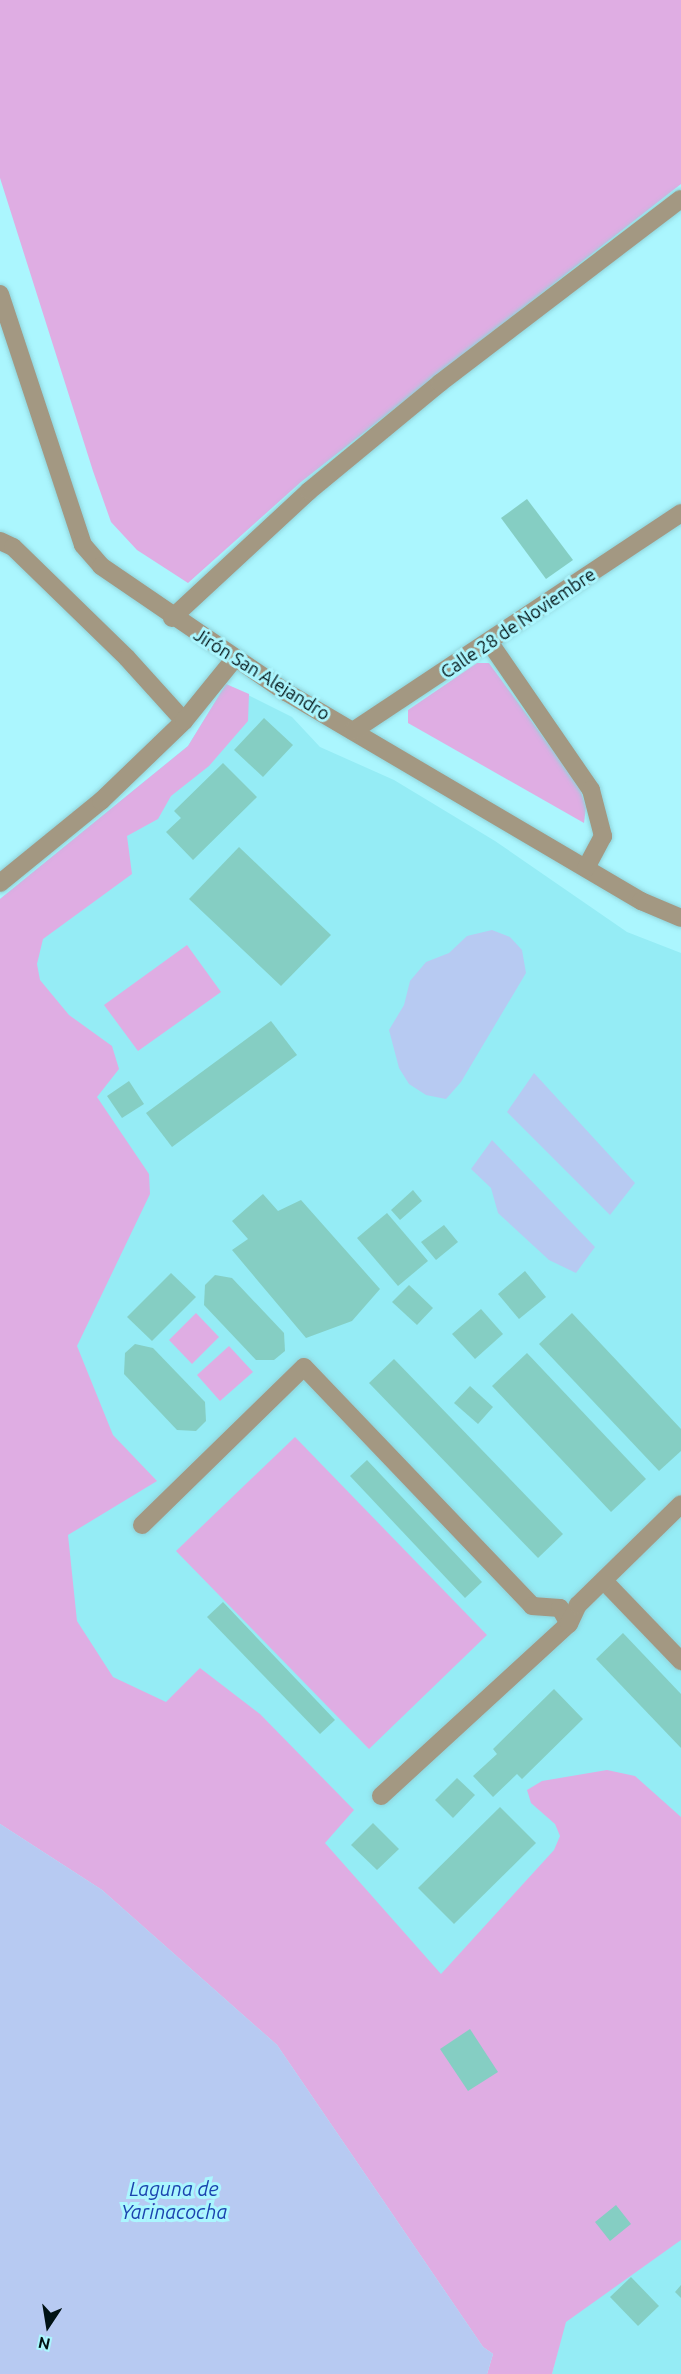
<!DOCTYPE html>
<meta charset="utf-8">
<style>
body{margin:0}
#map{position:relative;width:681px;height:2374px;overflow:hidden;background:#abf6fe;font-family:Ubuntu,sans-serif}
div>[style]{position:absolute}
.built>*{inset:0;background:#95ecf5}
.green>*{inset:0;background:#dfade3}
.water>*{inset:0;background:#b7caf2}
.building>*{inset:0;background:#85cec3}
.roads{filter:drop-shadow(0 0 2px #90d2d9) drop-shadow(0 0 2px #90d2d9)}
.minor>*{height:18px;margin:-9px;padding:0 9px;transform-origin:9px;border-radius:9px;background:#a39882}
span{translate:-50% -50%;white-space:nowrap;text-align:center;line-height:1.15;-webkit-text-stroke:6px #abf6fe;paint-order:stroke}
.street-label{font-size:18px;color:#001214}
.water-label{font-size:20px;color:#1b44af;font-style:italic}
.north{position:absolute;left:18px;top:2296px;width:60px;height:60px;-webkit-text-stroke:4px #abf6fe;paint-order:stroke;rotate:192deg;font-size:16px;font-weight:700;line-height:24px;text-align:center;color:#001214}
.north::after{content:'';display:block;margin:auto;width:21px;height:27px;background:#001214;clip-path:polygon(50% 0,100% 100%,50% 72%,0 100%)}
</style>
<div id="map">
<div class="built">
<div style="clip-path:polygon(226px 684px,292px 717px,320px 747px,394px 780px,495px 841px,627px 932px,681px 953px,681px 2374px,552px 2374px,565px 2322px,0 1747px,0 899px,188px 746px)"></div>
</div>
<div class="green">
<div style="clip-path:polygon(0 0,681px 0,681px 184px,301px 482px,188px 583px,137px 550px,111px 522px,93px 471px,0 178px)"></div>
<div style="clip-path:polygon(477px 663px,489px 663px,579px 786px,586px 807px,584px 823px,408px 723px,408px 710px)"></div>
<div style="clip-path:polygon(226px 684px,249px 694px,248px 721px,209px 766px,171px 796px,158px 819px,127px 836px,132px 874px,43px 939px,37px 964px,40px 980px,69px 1015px,112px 1046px,119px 1069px,97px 1097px,149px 1174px,150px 1194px,77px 1346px,113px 1435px,157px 1481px,68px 1535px,77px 1621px,113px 1677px,166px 1702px,200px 1668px,260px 1714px,354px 1810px,325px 1843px,441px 1974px,554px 1850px,560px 1836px,555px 1824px,531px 1803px,527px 1790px,542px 1781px,607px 1770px,635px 1776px,681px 1817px,681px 2240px,566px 2322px,552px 2374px,487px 2374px,493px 2354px,483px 2347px,277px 2045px,102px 1890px,0 1824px,0 899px,188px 746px)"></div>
<div style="clip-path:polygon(187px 945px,221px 992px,138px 1051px,104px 1005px)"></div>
<div style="clip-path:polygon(196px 1313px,219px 1337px,192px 1364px,169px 1340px)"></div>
<div style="clip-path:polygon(229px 1346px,253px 1372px,220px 1401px,197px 1375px)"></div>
<div style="clip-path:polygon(295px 1437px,487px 1635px,369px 1749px,176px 1551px)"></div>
</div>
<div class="water">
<div style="clip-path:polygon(492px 930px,510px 937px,522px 950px,526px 973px,461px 1082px,446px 1099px,426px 1095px,409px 1084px,399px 1068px,389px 1030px,404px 1005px,410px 981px,426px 962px,449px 953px,467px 936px)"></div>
<div style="clip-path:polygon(534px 1073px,635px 1183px,610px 1215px,507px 1112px)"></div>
<div style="clip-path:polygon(492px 1140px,595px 1247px,576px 1273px,549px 1260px,498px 1213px,491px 1188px,471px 1169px)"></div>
<div style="clip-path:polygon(0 1824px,102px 1890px,277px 2045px,483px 2347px,493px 2354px,487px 2374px,0 2374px)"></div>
</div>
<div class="building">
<div style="clip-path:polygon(527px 499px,573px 560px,546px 579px,501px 518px)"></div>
<div style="clip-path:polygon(264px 718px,293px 745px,263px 777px,234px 750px)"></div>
<div style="clip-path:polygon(223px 763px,257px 797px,193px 860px,166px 832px,181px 818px,174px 811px)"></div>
<div style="clip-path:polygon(239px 847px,331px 935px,281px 986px,189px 899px)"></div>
<div style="clip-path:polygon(271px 1021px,297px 1055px,172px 1147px,146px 1113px)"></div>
<div style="clip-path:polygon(129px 1081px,144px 1104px,122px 1118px,107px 1096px)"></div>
<div style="clip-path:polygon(413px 1190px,422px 1201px,400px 1220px,391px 1210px)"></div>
<div style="clip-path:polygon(263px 1194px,278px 1211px,301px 1200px,380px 1289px,352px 1321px,306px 1338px,232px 1250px,248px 1239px,232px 1221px)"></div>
<div style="clip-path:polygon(387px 1213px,428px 1261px,398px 1286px,357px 1238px)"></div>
<div style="clip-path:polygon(444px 1225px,458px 1242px,436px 1260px,421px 1242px)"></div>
<div style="clip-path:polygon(525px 1271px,546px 1297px,519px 1319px,498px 1294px)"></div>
<div style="clip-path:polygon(171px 1273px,196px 1297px,152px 1341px,127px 1317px)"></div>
<div style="clip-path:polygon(215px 1275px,232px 1278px,284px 1333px,285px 1351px,274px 1360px,256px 1360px,204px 1305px,205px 1285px)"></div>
<div style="clip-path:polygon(409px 1285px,433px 1308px,417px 1325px,392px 1302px)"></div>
<div style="clip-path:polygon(481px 1309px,503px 1334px,475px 1359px,452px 1334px)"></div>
<div style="clip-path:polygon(572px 1313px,681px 1429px,681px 1451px,659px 1471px,539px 1344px)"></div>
<div style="clip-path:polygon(135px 1344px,153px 1348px,205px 1402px,206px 1421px,196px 1431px,177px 1430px,124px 1374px,125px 1353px)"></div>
<div style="clip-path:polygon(527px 1353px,646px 1479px,611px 1512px,492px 1386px)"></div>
<div style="clip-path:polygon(394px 1359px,563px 1534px,538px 1558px,369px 1383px)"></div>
<div style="clip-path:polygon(470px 1386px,493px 1407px,478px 1424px,454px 1403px)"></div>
<div style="clip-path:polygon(367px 1460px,482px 1582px,465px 1598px,350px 1476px)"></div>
<div style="clip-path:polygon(223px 1602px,335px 1720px,320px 1734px,207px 1617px)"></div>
<div style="clip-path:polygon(623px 1633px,681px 1694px,681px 1748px,596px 1659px)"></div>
<div style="clip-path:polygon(554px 1689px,583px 1719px,522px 1779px,517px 1774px,493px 1797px,473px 1776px,497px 1754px,493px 1749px)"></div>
<div style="clip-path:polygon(457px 1778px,475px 1795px,453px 1818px,435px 1800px)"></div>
<div style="clip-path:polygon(500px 1807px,536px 1843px,454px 1924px,418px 1888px)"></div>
<div style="clip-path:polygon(373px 1823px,399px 1849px,377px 1870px,351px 1845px)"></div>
<div style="clip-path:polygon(470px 2029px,498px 2072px,468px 2091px,440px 2049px)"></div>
<div style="clip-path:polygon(616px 2205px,631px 2224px,610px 2241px,595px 2222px)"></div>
<div style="clip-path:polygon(631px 2277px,659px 2306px,638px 2326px,610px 2297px)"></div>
<div style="clip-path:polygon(681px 2285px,681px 2298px,675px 2292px)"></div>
</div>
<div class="roads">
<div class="minor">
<div style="left:0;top:294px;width:264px;rotate:71.7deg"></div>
<div style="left:83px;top:545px;width:28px;rotate:49deg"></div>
<div style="left:101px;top:566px;width:224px;rotate:34.3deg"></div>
<div style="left:286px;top:692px;width:412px;rotate:30.5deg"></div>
<div style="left:641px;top:901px;width:43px;rotate:23deg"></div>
<div style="left:0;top:541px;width:14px;rotate:25deg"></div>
<div style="left:13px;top:547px;width:159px;rotate:44.2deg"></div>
<div style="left:127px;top:658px;width:85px;rotate:47.9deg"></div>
<div style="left:172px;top:618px;width:187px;rotate:-42.8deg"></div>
<div style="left:309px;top:491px;width:170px;rotate:-39.5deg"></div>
<div style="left:440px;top:383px;width:303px;rotate:-37.4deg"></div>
<div style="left:490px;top:643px;width:178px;rotate:55.5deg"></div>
<div style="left:591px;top:790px;width:48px;rotate:75.4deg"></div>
<div style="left:603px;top:836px;width:36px;rotate:118deg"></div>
<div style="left:353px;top:731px;width:394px;rotate:-33.6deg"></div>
<div style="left:0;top:883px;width:130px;rotate:-39.1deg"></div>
<div style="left:101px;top:801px;width:115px;rotate:-43.9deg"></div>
<div style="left:184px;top:721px;width:81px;rotate:-51deg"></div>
<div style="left:142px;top:1525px;width:226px;rotate:-44.3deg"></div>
<div style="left:304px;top:1367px;width:330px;rotate:46.3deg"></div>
<div style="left:532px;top:1606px;width:28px;rotate:4deg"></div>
<div style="left:560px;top:1608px;width:18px;rotate:61deg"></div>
<div style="left:605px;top:1582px;width:110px;rotate:46.1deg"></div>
<div style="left:381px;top:1796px;width:255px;rotate:-42.5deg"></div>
<div style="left:569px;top:1624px;width:21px;rotate:-65deg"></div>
<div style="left:578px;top:1605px;width:144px;rotate:-44.4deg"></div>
</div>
</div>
<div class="street-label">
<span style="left:518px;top:623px;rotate:-34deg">Calle 28 de Noviembre</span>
<span style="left:262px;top:674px;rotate:32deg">Jirón San Alejandro</span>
</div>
<div class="water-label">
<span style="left:174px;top:2200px">Laguna de<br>Yarinacocha</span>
</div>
<div class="north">N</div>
</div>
